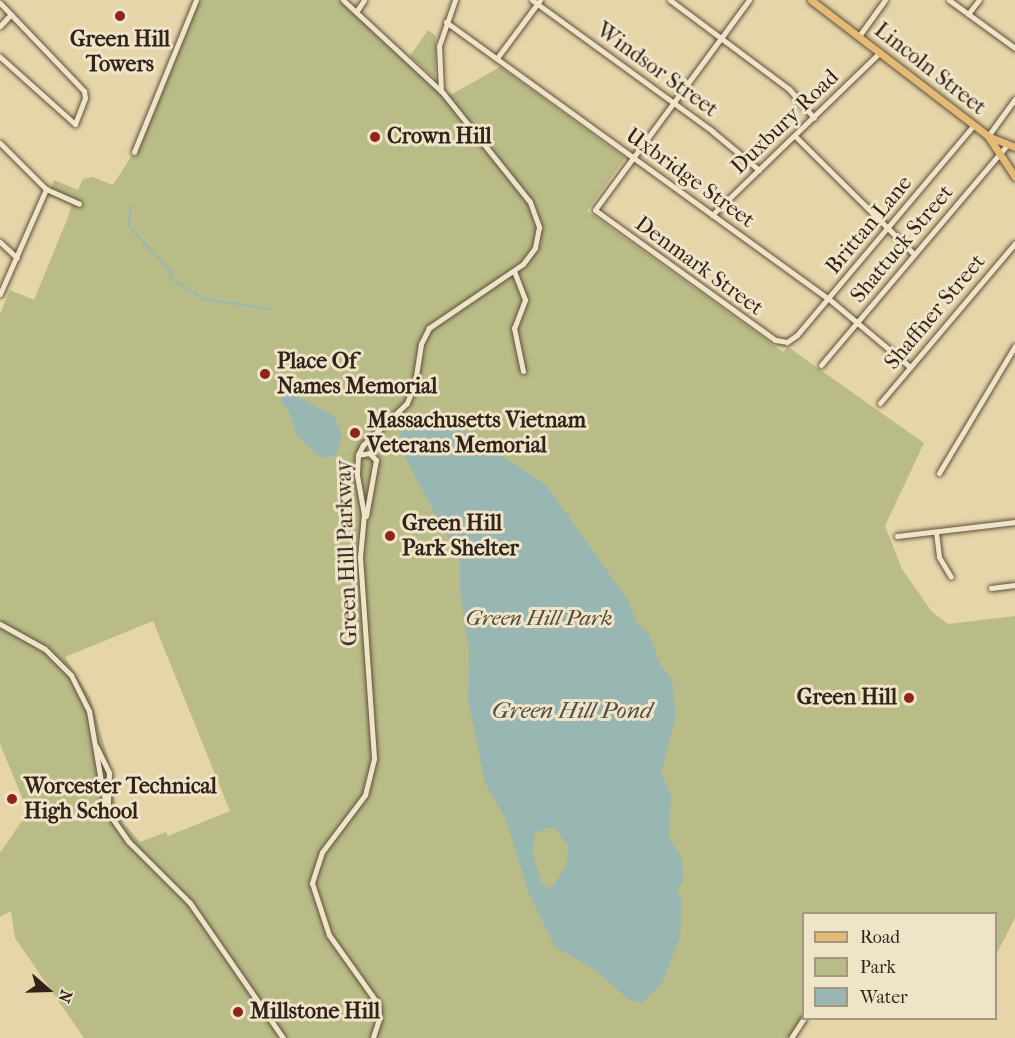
<!DOCTYPE html>
<style>
body{margin:0}
#map{position:relative;width:1015px;height:1038px;overflow:hidden;background:#e7d5aa;font-family:"IM FELL French Canon",serif}
div>[style]{position:absolute}
.green>*{inset:0;background:#b9bc86}
.water>*{inset:0;background:#99b7b2}
.stream>*{height:1.5px;margin:-0.75px;padding:0 0.75px;transform-origin:0.75px;border-radius:0.75px;background:#99b7b2}
.roads{filter:drop-shadow(0 0 2px #5e503d) drop-shadow(0 0 2px #5e503d)}
.minor>*{height:5px;margin:-2.5px;padding:0 2.5px;transform-origin:2.5px;border-radius:2.5px;background:#efe4c8}
.major>*{height:7px;margin:-3.5px;padding:0 3.5px;transform-origin:3.5px;border-radius:3.5px;background:#e4ba75}
.dots>*{width:16px;height:16px;translate:-50% -50%;box-sizing:border-box;border:3px solid #efe4c8;border-radius:50%}
span{translate:-50% -50%;white-space:nowrap;text-align:center;line-height:1.15;-webkit-text-stroke:6px #efe4c8;paint-order:stroke}
.poi-label{font-size:22px;color:#312319;font-weight:700}
.left{translate:0 -50%;text-align:left}
.right{translate:-100% -50%;text-align:right}
.street-label{font-size:22px;color:#312319}
.park-label{font-size:22px;color:#534934;font-style:italic}
.water-label{font-size:24px;color:#504f47;font-style:italic}
.legend{position:absolute;left:802px;top:912px;width:195px;height:108px;box-sizing:border-box;background:#efe4c8;border:2px solid #a39782;margin:0;padding:8px 10px;list-style:none;font-size:18px;color:#312319}
.legend li{display:flex;align-items:center;gap:12px;height:30px}
.legend b{width:30px;border:2px solid #a39782}
.north{position:absolute;left:18px;top:960px;width:60px;height:60px;-webkit-text-stroke:4px #efe4c8;paint-order:stroke;rotate:110deg;font-size:16px;font-weight:700;line-height:24px;text-align:center;color:#312319}
.north::after{content:'';display:block;margin:auto;width:21px;height:27px;background:#312319;clip-path:polygon(50% 0,100% 100%,50% 72%,0 100%)}
</style>
<div id="map">
<div class="green">
<div style="clip-path:polygon(evenodd,196px 0,343px 0,441px 92px,452px 94px,500px 67px,625px 158px,587px 211px,783px 352px,788px 347px,924px 443px,885px 526px,902px 569px,932px 612px,948px 624px,1015px 616px,1015px 918px,996px 955px,996px 914px,804px 914px,804px 1018px,791px 1038px,84px 1038px,15px 938px,11px 911px,0 917px,0 853px,28px 812px,0 744px,0 314px,10px 290px,34px 300px,68px 217px,72px 204px,48px 195px,54px 180px,78px 190px,83px 179px,93px 177px,113px 185px,134px 152px,196px 0,153px 621px,230px 811px,168px 836px,166px 832px,140px 842px,124px 824px,113px 797px,109px 761px,90px 697px,65px 657px,153px 621px)"></div>
<div style="clip-path:polygon(428px 30px,436px 36px,435px 78px,410px 56px)"></div>
</div>
<div class="water">
<div style="clip-path:polygon(284px 393px,291px 393px,334px 416px,342px 435px,336px 455px,323px 459px,297px 436px,288px 409px,280px 401px)"></div>
<div style="clip-path:polygon(evenodd,441px 415px,546px 485px,628px 600px,637px 624px,648px 632px,661px 665px,672px 680px,676px 716px,661px 773px,671px 795px,669px 839px,682px 857px,683px 882px,677px 890px,682px 900px,680px 937px,662px 983px,643px 1003px,629px 1000px,594px 969px,555px 947px,529px 894px,506px 820px,485px 783px,468px 700px,469px 650px,460px 591px,460px 559px,398px 445px,400px 435px,408px 426px,441px 415px,548px 828px,556px 829px,568px 847px,566px 866px,551px 889px,542px 884px,532px 852px,535px 833px,548px 828px)"></div>
</div>
<div class="stream">
<div style="left:132px;top:206px;width:20px;rotate:99deg"></div>
<div style="left:129px;top:226px;width:60px;rotate:47deg"></div>
<div style="left:170px;top:270px;width:8px;rotate:83deg"></div>
<div style="left:171px;top:278px;width:38px;rotate:33deg"></div>
<div style="left:203px;top:299px;width:69px;rotate:8.4deg"></div>
</div>
<div class="roads">
<div class="minor">
<div style="left:343px;top:0;width:137px;rotate:42.9deg"></div>
<div style="left:443px;top:93px;width:139px;rotate:51.4deg"></div>
<div style="left:530px;top:202px;width:27px;rotate:70deg"></div>
<div style="left:539px;top:227px;width:21px;rotate:101deg"></div>
<div style="left:535px;top:248px;width:20px;rotate:127deg"></div>
<div style="left:523px;top:264px;width:114px;rotate:145.8deg"></div>
<div style="left:429px;top:328px;width:18px;rotate:117deg"></div>
<div style="left:421px;top:344px;width:39px;rotate:99deg"></div>
<div style="left:415px;top:383px;width:22px;rotate:112deg"></div>
<div style="left:407px;top:403px;width:61px;rotate:136.3deg"></div>
<div style="left:363px;top:445px;width:11px;rotate:117deg"></div>
<div style="left:358px;top:455px;width:20px;rotate:93deg"></div>
<div style="left:357px;top:475px;width:40px;rotate:80deg"></div>
<div style="left:364px;top:514px;width:43px;rotate:95.3deg"></div>
<div style="left:360px;top:557px;width:202px;rotate:86deg"></div>
<div style="left:374px;top:759px;width:37px;rotate:104deg"></div>
<div style="left:365px;top:795px;width:71px;rotate:127deg"></div>
<div style="left:322px;top:852px;width:33px;rotate:108deg"></div>
<div style="left:312px;top:883px;width:55px;rotate:71.9deg"></div>
<div style="left:329px;top:935px;width:85px;rotate:54.6deg"></div>
<div style="left:378px;top:1004px;width:15px;rotate:86deg"></div>
<div style="left:379px;top:1019px;width:20px;rotate:108deg"></div>
<div style="left:532px;top:0;width:223px;rotate:36deg"></div>
<div style="left:712px;top:131px;width:61px;rotate:39.7deg"></div>
<div style="left:670px;top:0;width:149px;rotate:36.8deg"></div>
<div style="left:789px;top:89px;width:38px;rotate:49deg"></div>
<div style="left:749px;top:0;width:260px;rotate:126.3deg"></div>
<div style="left:595px;top:210px;width:222px;rotate:35.8deg"></div>
<div style="left:775px;top:340px;width:12px;rotate:9deg"></div>
<div style="left:787px;top:342px;width:12px;rotate:-35deg"></div>
<div style="left:797px;top:335px;width:273px;rotate:-49.9deg"></div>
<div style="left:949px;top:0;width:82px;rotate:36deg"></div>
<div style="left:0;top:3px;width:122px;rotate:46.3deg"></div>
<div style="left:84px;top:91px;width:7px;rotate:82deg"></div>
<div style="left:85px;top:98px;width:28px;rotate:111deg"></div>
<div style="left:75px;top:124px;width:101px;rotate:-138.2deg"></div>
<div style="left:356px;top:12px;width:14px;rotate:-56deg"></div>
<div style="left:968px;top:14px;width:18px;rotate:-52deg"></div>
<div style="left:446px;top:22px;width:473px;rotate:35.9deg"></div>
<div style="left:829px;top:299px;width:106px;rotate:40deg"></div>
<div style="left:0;top:26px;width:16px;rotate:-47deg"></div>
<div style="left:859px;top:36px;width:44px;rotate:-54.2deg"></div>
<div style="left:497px;top:58px;width:72px;rotate:-53.4deg"></div>
<div style="left:441px;top:91px;width:45px;rotate:-92.5deg"></div>
<div style="left:439px;top:46px;width:49px;rotate:-70.8deg"></div>
<div style="left:795px;top:136px;width:168px;rotate:44.8deg"></div>
<div style="left:988px;top:136px;width:46px;rotate:-53.9deg"></div>
<div style="left:0;top:143px;width:65px;rotate:45deg"></div>
<div style="left:46px;top:189px;width:36px;rotate:24deg"></div>
<div style="left:134px;top:152px;width:164px;rotate:-67.8deg"></div>
<div style="left:712px;top:215px;width:234px;rotate:-44.1deg"></div>
<div style="left:0;top:242px;width:23px;rotate:43deg"></div>
<div style="left:514px;top:271px;width:31px;rotate:69deg"></div>
<div style="left:525px;top:300px;width:30px;rotate:111deg"></div>
<div style="left:514px;top:328px;width:44px;rotate:78.2deg"></div>
<div style="left:0;top:294px;width:115px;rotate:-66.3deg"></div>
<div style="left:821px;top:365px;width:289px;rotate:-49.8deg"></div>
<div style="left:880px;top:403px;width:209px;rotate:-49.8deg"></div>
<div style="left:358px;top:455px;width:11px;rotate:-10deg"></div>
<div style="left:369px;top:453px;width:10px;rotate:45deg"></div>
<div style="left:376px;top:460px;width:57px;rotate:100.1deg"></div>
<div style="left:939px;top:473px;width:148px;rotate:-59.1deg"></div>
<div style="left:936px;top:532px;width:25px;rotate:83deg"></div>
<div style="left:939px;top:557px;width:23px;rotate:59deg"></div>
<div style="left:897px;top:536px;width:119px;rotate:-6.8deg"></div>
<div style="left:991px;top:588px;width:24px;rotate:-7deg"></div>
<div style="left:0;top:624px;width:51px;rotate:29.1deg"></div>
<div style="left:45px;top:649px;width:37px;rotate:45deg"></div>
<div style="left:71px;top:675px;width:40px;rotate:63.4deg"></div>
<div style="left:89px;top:711px;width:83px;rotate:80.3deg"></div>
<div style="left:103px;top:793px;width:27px;rotate:70deg"></div>
<div style="left:112px;top:818px;width:29px;rotate:55deg"></div>
<div style="left:129px;top:842px;width:86px;rotate:45deg"></div>
<div style="left:190px;top:903px;width:164px;rotate:55.4deg"></div>
<div style="left:96px;top:746px;width:30px;rotate:64deg"></div>
<div style="left:109px;top:773px;width:32px;rotate:92deg"></div>
<div style="left:791px;top:1038px;width:24px;rotate:-57deg"></div>
</div>
<div class="major">
<div style="left:811px;top:0;width:223px;rotate:37.5deg"></div>
<div style="left:988px;top:136px;width:49px;rotate:56.6deg"></div>
<div style="left:990px;top:137px;width:27px;rotate:22deg"></div>
</div>
</div>
<div class="dots">
<div style="left:120px;top:16px;background:#8f2418"></div>
<div style="left:375px;top:137px;background:#8f2418"></div>
<div style="left:265px;top:374px;background:#8f2418"></div>
<div style="left:355px;top:433px;background:#8f2418"></div>
<div style="left:390px;top:536px;background:#8f2418"></div>
<div style="left:909px;top:698px;background:#8f2418"></div>
<div style="left:12px;top:799px;background:#8f2418"></div>
<div style="left:238px;top:1012px;background:#8f2418"></div>
</div>
<div class="poi-label">
<span style="left:120px;top:52px">Green Hill<br>Towers</span>
<span class="left" style="left:387px;top:137px">Crown Hill</span>
<span class="left" style="left:277px;top:374px">Place Of<br>Names Memorial</span>
<span class="left" style="left:367px;top:433px">Massachusetts Vietnam<br>Veterans Memorial</span>
<span class="left" style="left:402px;top:536px">Green Hill<br>Park Shelter</span>
<span class="right" style="left:897px;top:698px">Green Hill</span>
<span class="left" style="left:24px;top:799px">Worcester Technical<br>High School</span>
<span class="left" style="left:250px;top:1012px">Millstone Hill</span>
</div>
<div class="street-label">
<span style="left:930px;top:69px;rotate:38deg">Lincoln Street</span>
<span style="left:657px;top:70px;rotate:36deg">Windsor Street</span>
<span style="left:785px;top:122px;rotate:-44deg">Duxbury Road</span>
<span style="left:690px;top:178px;rotate:36deg">Uxbridge Street</span>
<span style="left:869px;top:225px;rotate:-50deg">Brittan Lane</span>
<span style="left:902px;top:244px;rotate:-50deg">Shattuck Street</span>
<span style="left:699px;top:266px;rotate:36deg">Denmark Street</span>
<span style="left:935px;top:312px;rotate:-50deg">Shaffner Street</span>
<span style="left:347px;top:553px;rotate:-92deg">Green Hill Parkway</span>
</div>
<div class="park-label">
<span style="left:539px;top:619px">Green Hill Park</span>
</div>
<div class="water-label">
<span style="left:572px;top:711px">Green Hill Pond</span>
</div>
<ul class="legend">
<li><b style="height:8px;background:#e4ba75"></b>Road</li>
<li><b style="height:16px;background:#b9bc86"></b>Park</li>
<li><b style="height:16px;background:#99b7b2"></b>Water</li>
</ul>
<div class="north">N</div>
</div>
